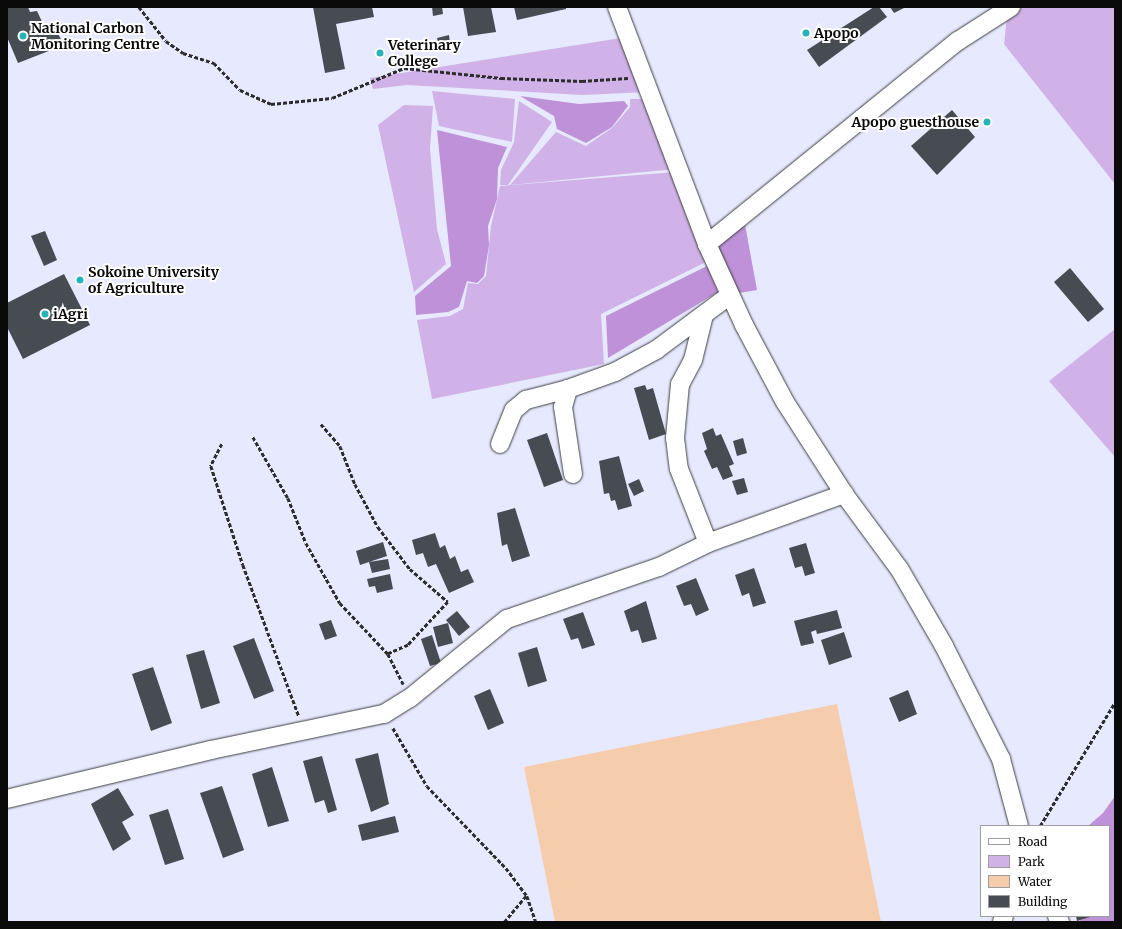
<!DOCTYPE html>
<style>
body{margin:0}
#map{position:relative;width:1122px;height:929px;overflow:hidden;background:#e6e9ff;font-family:Merriweather,serif}
div>[style]{position:absolute}
.green>*{inset:0;background:#d0b2e8}
.forest>*{inset:0;background:#be91d8}
.water>*{inset:0;background:#f5cdac}
.building>*{inset:0;background:#464c52}
.path>*{height:2.5px;margin-top:-1.25px;transform-origin:0;background:repeating-linear-gradient(90deg,#2c2c2c 0 4px,transparent 0 6px)}
.roads{filter:drop-shadow(0 0 1px #3d3d3d) drop-shadow(0 0 1px #3d3d3d)}
.minor>*{height:18px;margin:-9px;padding:0 9px;transform-origin:9px;border-radius:9px;background:#fff}
.dots>*{width:11px;height:11px;translate:-50% -50%;box-sizing:border-box;border:2px solid #fff;border-radius:50%}
span{translate:-50% -50%;white-space:nowrap;text-align:center;line-height:1.15;-webkit-text-stroke:4px #fff;paint-order:stroke}
.poi-label{font-size:14px;color:#0a0a0a;font-weight:700}
.left{translate:0 -50%;text-align:left}
.right{translate:-100% -50%;text-align:right}
.frame{position:absolute;inset:0;border:8px solid #0a0a0a;pointer-events:none}
.legend{position:absolute;left:980px;top:825px;width:130px;height:92px;box-sizing:border-box;background:#fff;border:1px solid #9d9d9d;margin:0;padding:5px 7px;list-style:none;font-size:12px;color:#0a0a0a}
.legend li{display:flex;align-items:center;gap:8px;height:20px}
.legend b{width:20px;border:1px solid #9d9d9d}
</style>
<div id="map">
<div class="green">
<div style="clip-path:polygon(1023px 7px,1115px 7px,1115px 184px,1004px 44px,1007px 17px)"></div>
<div style="clip-path:polygon(621px 38px,646px 92px,583px 95px,407px 85px,373px 89px,370px 78px)"></div>
<div style="clip-path:polygon(432px 91px,515px 99px,512px 142px,439px 126px)"></div>
<div style="clip-path:polygon(630px 99px,649px 99px,675px 169px,510px 185px,556px 132px,586px 146px,613px 127px,630px 107px)"></div>
<div style="clip-path:polygon(519px 101px,552px 122px,508px 185px,500px 185px,501px 170px,514px 142px)"></div>
<div style="clip-path:polygon(404px 105px,433px 106px,430px 149px,437px 229px,446px 264px,414px 292px,378px 125px)"></div>
<div style="clip-path:polygon(676px 172px,706px 262px,601px 314px,604px 364px,432px 399px,417px 320px,450px 316px,463px 309px,468px 283px,478px 284px,486px 276px,491px 226px,500px 186px)"></div>
<div style="clip-path:polygon(1115px 329px,1115px 457px,1049px 381px)"></div>
</div>
<div class="forest">
<div style="clip-path:polygon(520px 96px,579px 104px,624px 101px,628px 106px,612px 127px,586px 143px,557px 129px,554px 116px)"></div>
<div style="clip-path:polygon(437px 130px,507px 147px,498px 168px,497px 199px,488px 226px,489px 245px,484px 276px,477px 283px,467px 281px,459px 307px,448px 312px,416px 315px,415px 296px,451px 266px)"></div>
<div style="clip-path:polygon(744px 219px,757px 290px,733px 294px,712px 245px)"></div>
<div style="clip-path:polygon(707px 266px,718px 292px,608px 358px,606px 316px)"></div>
<div style="clip-path:polygon(1115px 796px,1115px 922px,1077px 922px,1089px 916px,1109px 916px,1109px 826px,1088px 826px,1103px 813px)"></div>
</div>
<div class="water">
<div style="clip-path:polygon(837px 704px,881px 922px,555px 922px,524px 767px)"></div>
</div>
<div class="building">
<div style="clip-path:polygon(7px 7px,28px 7px,30px 12px,37px 11px,45px 28px,54px 26px,64px 45px,18px 63px,7px 37px)"></div>
<div style="clip-path:polygon(313px 7px,372px 7px,374px 17px,336px 24px,345px 69px,325px 73px)"></div>
<div style="clip-path:polygon(432px 7px,442px 7px,443px 14px,433px 16px)"></div>
<div style="clip-path:polygon(463px 7px,491px 7px,496px 32px,468px 36px)"></div>
<div style="clip-path:polygon(514px 7px,566px 7px,566px 9px,517px 20px)"></div>
<div style="clip-path:polygon(874px 7px,879px 7px,887px 17px,819px 67px,807px 50px)"></div>
<div style="clip-path:polygon(890px 7px,906px 7px,894px 13px)"></div>
<div style="clip-path:polygon(449px 35px,450px 44px,439px 46px,437px 38px)"></div>
<div style="clip-path:polygon(952px 110px,975px 137px,937px 175px,911px 146px)"></div>
<div style="clip-path:polygon(45px 231px,57px 260px,44px 266px,31px 236px)"></div>
<div style="clip-path:polygon(1070px 268px,1104px 309px,1088px 322px,1054px 282px)"></div>
<div style="clip-path:polygon(64px 274px,90px 325px,23px 359px,7px 327px,7px 303px)"></div>
<div style="clip-path:polygon(645px 385px,647px 390px,653px 388px,666px 434px,649px 440px,634px 388px)"></div>
<div style="clip-path:polygon(713px 428px,716px 436px,721px 434px,734px 464px,729px 466px,733px 476px,723px 480px,717px 467px,712px 469px,704px 451px,707px 449px,702px 433px)"></div>
<div style="clip-path:polygon(547px 433px,563px 480px,544px 487px,527px 440px)"></div>
<div style="clip-path:polygon(743px 438px,747px 453px,737px 456px,733px 441px)"></div>
<div style="clip-path:polygon(619px 456px,632px 506px,618px 510px,615px 500px,611px 501px,609px 493px,604px 494px,599px 461px)"></div>
<div style="clip-path:polygon(744px 478px,748px 492px,737px 495px,732px 481px)"></div>
<div style="clip-path:polygon(639px 479px,644px 491px,634px 496px,628px 484px)"></div>
<div style="clip-path:polygon(515px 508px,530px 556px,512px 562px,507px 544px,502px 546px,497px 513px)"></div>
<div style="clip-path:polygon(435px 533px,440px 548px,445px 545px,450px 559px,455px 556px,461px 572px,468px 569px,474px 582px,449px 593px,436px 564px,428px 567px,423px 553px,416px 555px,412px 540px)"></div>
<div style="clip-path:polygon(383px 542px,387px 556px,369px 562px,388px 559px,390px 569px,372px 573px,369px 562px,360px 565px,356px 551px)"></div>
<div style="clip-path:polygon(806px 543px,815px 573px,805px 576px,802px 566px,795px 568px,789px 548px)"></div>
<div style="clip-path:polygon(754px 568px,766px 603px,753px 607px,749px 593px,742px 596px,735px 575px)"></div>
<div style="clip-path:polygon(390px 574px,393px 589px,377px 593px,375px 586px,369px 587px,367px 579px)"></div>
<div style="clip-path:polygon(696px 578px,709px 610px,696px 616px,691px 604px,684px 606px,676px 586px)"></div>
<div style="clip-path:polygon(646px 601px,657px 639px,642px 643px,638px 630px,631px 632px,624px 611px)"></div>
<div style="clip-path:polygon(837px 610px,842px 628px,817px 634px,816px 630px,811px 632px,814px 643px,801px 646px,794px 621px)"></div>
<div style="clip-path:polygon(457px 611px,470px 627px,459px 636px,446px 620px)"></div>
<div style="clip-path:polygon(583px 612px,595px 645px,582px 649px,578px 638px,571px 640px,563px 619px)"></div>
<div style="clip-path:polygon(331px 620px,337px 636px,325px 640px,319px 624px)"></div>
<div style="clip-path:polygon(448px 623px,453px 643px,438px 647px,433px 627px)"></div>
<div style="clip-path:polygon(844px 632px,852px 657px,829px 665px,821px 640px)"></div>
<div style="clip-path:polygon(432px 635px,441px 663px,430px 666px,421px 639px)"></div>
<div style="clip-path:polygon(254px 638px,274px 691px,254px 699px,233px 646px)"></div>
<div style="clip-path:polygon(537px 647px,547px 681px,528px 687px,518px 653px)"></div>
<div style="clip-path:polygon(204px 650px,220px 703px,201px 709px,186px 655px)"></div>
<div style="clip-path:polygon(153px 667px,172px 723px,151px 731px,132px 674px)"></div>
<div style="clip-path:polygon(490px 689px,504px 723px,488px 730px,474px 696px)"></div>
<div style="clip-path:polygon(908px 690px,917px 714px,899px 722px,889px 698px)"></div>
<div style="clip-path:polygon(378px 753px,389px 804px,371px 812px,355px 759px)"></div>
<div style="clip-path:polygon(322px 756px,337px 810px,328px 813px,324px 800px,315px 803px,303px 761px)"></div>
<div style="clip-path:polygon(272px 767px,289px 821px,268px 827px,252px 774px)"></div>
<div style="clip-path:polygon(222px 786px,244px 850px,223px 858px,200px 793px)"></div>
<div style="clip-path:polygon(118px 788px,134px 815px,122px 822px,131px 839px,113px 851px,91px 804px)"></div>
<div style="clip-path:polygon(168px 809px,184px 859px,165px 865px,149px 815px)"></div>
<div style="clip-path:polygon(395px 816px,399px 832px,362px 841px,358px 825px)"></div>
<div style="clip-path:polygon(1076px 916px,1089px 916px,1090px 917px,1077px 921px)"></div>
</div>
<div class="path">
<div style="left:139px;top:7px;width:43px;rotate:51.5deg"></div>
<div style="left:166px;top:41px;width:21px;rotate:35deg"></div>
<div style="left:183px;top:53px;width:33px;rotate:18deg"></div>
<div style="left:214px;top:63px;width:37px;rotate:46deg"></div>
<div style="left:240px;top:90px;width:34px;rotate:24deg"></div>
<div style="left:271px;top:104px;width:61px;rotate:-5.6deg"></div>
<div style="left:332px;top:98px;width:78px;rotate:-22.6deg"></div>
<div style="left:404px;top:68px;width:98px;rotate:5.9deg"></div>
<div style="left:501px;top:78px;width:81px;rotate:2.1deg"></div>
<div style="left:582px;top:81px;width:46px;rotate:-3.7deg"></div>
<div style="left:321px;top:424px;width:29px;rotate:49deg"></div>
<div style="left:340px;top:446px;width:41px;rotate:68.5deg"></div>
<div style="left:355px;top:484px;width:49px;rotate:61.9deg"></div>
<div style="left:378px;top:527px;width:53px;rotate:52.7deg"></div>
<div style="left:410px;top:569px;width:50px;rotate:41deg"></div>
<div style="left:448px;top:602px;width:59px;rotate:132.9deg"></div>
<div style="left:408px;top:645px;width:22px;rotate:156deg"></div>
<div style="left:388px;top:654px;width:34px;rotate:63deg"></div>
<div style="left:253px;top:437px;width:70px;rotate:60.2deg"></div>
<div style="left:288px;top:498px;width:48px;rotate:68.2deg"></div>
<div style="left:306px;top:543px;width:69px;rotate:60.5deg"></div>
<div style="left:340px;top:603px;width:70px;rotate:46.7deg"></div>
<div style="left:222px;top:444px;width:25px;rotate:117deg"></div>
<div style="left:211px;top:466px;width:104px;rotate:72.1deg"></div>
<div style="left:243px;top:565px;width:161px;rotate:69.7deg"></div>
<div style="left:393px;top:728px;width:67px;rotate:59.6deg"></div>
<div style="left:427px;top:786px;width:114px;rotate:46.1deg"></div>
<div style="left:506px;top:868px;width:35px;rotate:53deg"></div>
<div style="left:527px;top:896px;width:28px;rotate:71deg"></div>
<div style="left:1040px;top:826px;width:145px;rotate:-58.8deg"></div>
<div style="left:504px;top:922px;width:34px;rotate:-50deg"></div>
</div>
<div class="roads">
<div class="minor">
<div style="left:617px;top:7px;width:254px;rotate:69.2deg"></div>
<div style="left:707px;top:244px;width:89px;rotate:65.4deg"></div>
<div style="left:744px;top:325px;width:87px;rotate:62deg"></div>
<div style="left:785px;top:402px;width:109px;rotate:57.3deg"></div>
<div style="left:844px;top:494px;width:94px;rotate:53.6deg"></div>
<div style="left:900px;top:570px;width:88px;rotate:59.9deg"></div>
<div style="left:944px;top:646px;width:127px;rotate:63.2deg"></div>
<div style="left:1001px;top:759px;width:69px;rotate:75deg"></div>
<div style="left:707px;top:244px;width:323px;rotate:-39deg"></div>
<div style="left:958px;top:41px;width:63px;rotate:-32.7deg"></div>
<div style="left:704px;top:315px;width:46px;rotate:103.7deg"></div>
<div style="left:693px;top:360px;width:27px;rotate:118deg"></div>
<div style="left:680px;top:384px;width:54px;rotate:95.3deg"></div>
<div style="left:675px;top:438px;width:31px;rotate:83deg"></div>
<div style="left:679px;top:469px;width:79px;rotate:68.6deg"></div>
<div style="left:500px;top:444px;width:37px;rotate:-68deg"></div>
<div style="left:514px;top:410px;width:16px;rotate:-40deg"></div>
<div style="left:526px;top:400px;width:43px;rotate:-14.7deg"></div>
<div style="left:573px;top:474px;width:68px;rotate:-98.5deg"></div>
<div style="left:563px;top:407px;width:19px;rotate:-74deg"></div>
<div style="left:568px;top:389px;width:50px;rotate:-19.9deg"></div>
<div style="left:615px;top:372px;width:47px;rotate:-28.2deg"></div>
<div style="left:656px;top:350px;width:92px;rotate:-36.6deg"></div>
<div style="left:7px;top:799px;width:210px;rotate:-13.5deg"></div>
<div style="left:211px;top:750px;width:177px;rotate:-11.8deg"></div>
<div style="left:384px;top:714px;width:31px;rotate:-32deg"></div>
<div style="left:410px;top:698px;width:125px;rotate:-39.2deg"></div>
<div style="left:507px;top:619px;width:161px;rotate:-18.9deg"></div>
<div style="left:659px;top:567px;width:55px;rotate:-26.1deg"></div>
<div style="left:708px;top:543px;width:145px;rotate:-19.8deg"></div>
<div style="left:1057px;top:916px;width:7px;rotate:63deg"></div>
<div style="left:1002px;top:922px;width:6px;rotate:-72deg"></div>
</div>
</div>
<div class="dots">
<div style="left:806px;top:33px;background:#24b3b7"></div>
<div style="left:23px;top:36px;background:#24b3b7"></div>
<div style="left:380px;top:53px;background:#24b3b7"></div>
<div style="left:987px;top:122px;background:#24b3b7"></div>
<div style="left:80px;top:280px;background:#24b3b7"></div>
<div style="left:45px;top:314px;background:#24b3b7"></div>
</div>
<div class="poi-label">
<span class="left" style="left:31px;top:36px">National Carbon<br>Monitoring Centre</span>
<span class="left" style="left:814px;top:33px">Apopo</span>
<span class="left" style="left:388px;top:53px">Veterinary<br>College</span>
<span class="right" style="left:979px;top:122px">Apopo guesthouse</span>
<span class="left" style="left:88px;top:280px">Sokoine University<br>of Agriculture</span>
<span class="left" style="left:53px;top:314px">iAgri</span>
</div>
<div class="frame"></div>
<ul class="legend">
<li><b style="height:5px;background:#fff"></b>Road</li>
<li><b style="height:11px;background:#d0b2e8"></b>Park</li>
<li><b style="height:11px;background:#f5cdac"></b>Water</li>
<li><b style="height:11px;background:#464c52"></b>Building</li>
</ul>
</div>
